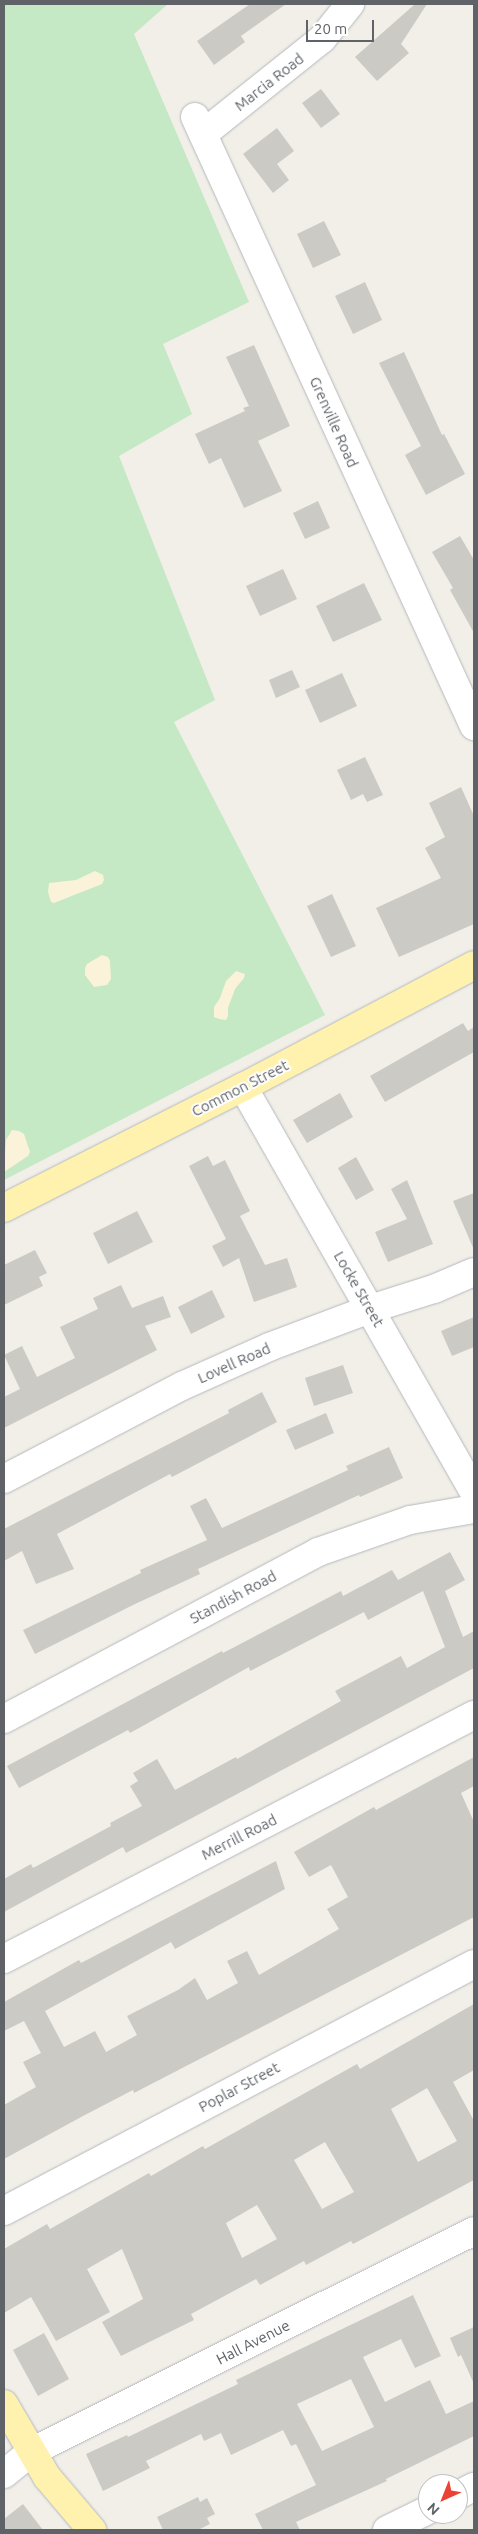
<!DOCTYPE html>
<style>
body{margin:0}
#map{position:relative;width:478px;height:2534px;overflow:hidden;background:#f1efe8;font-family:Ubuntu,sans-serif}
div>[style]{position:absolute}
.green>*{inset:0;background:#c5e8c5}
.sand>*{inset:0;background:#fbf3d9}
.building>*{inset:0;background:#cccac5}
.roads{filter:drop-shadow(0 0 1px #b5b8bc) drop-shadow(0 0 1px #b5b8bc)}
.minor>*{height:28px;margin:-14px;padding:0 14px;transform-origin:14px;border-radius:14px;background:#fff}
.major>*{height:28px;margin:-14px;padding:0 14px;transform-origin:14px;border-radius:14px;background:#fff2af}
span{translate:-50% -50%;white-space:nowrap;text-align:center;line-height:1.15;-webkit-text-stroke:4px #fff;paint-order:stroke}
.street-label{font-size:15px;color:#5f6368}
.frame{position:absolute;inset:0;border:5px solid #5f6368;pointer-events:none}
.north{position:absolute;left:418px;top:2474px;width:50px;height:50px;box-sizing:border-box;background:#fff;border:1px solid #bfc1c3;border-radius:50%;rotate:224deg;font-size:14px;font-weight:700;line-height:20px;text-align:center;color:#5f6368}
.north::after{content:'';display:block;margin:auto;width:18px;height:22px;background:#ea4335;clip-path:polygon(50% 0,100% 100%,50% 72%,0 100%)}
.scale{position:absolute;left:306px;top:20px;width:68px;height:22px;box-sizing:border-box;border:2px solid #5f6368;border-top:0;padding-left:6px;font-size:15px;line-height:18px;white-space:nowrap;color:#5f6368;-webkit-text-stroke:4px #fff;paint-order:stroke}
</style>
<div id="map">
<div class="green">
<div style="clip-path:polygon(4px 4px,168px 4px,134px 34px,249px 302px,163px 344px,192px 414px,119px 456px,215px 700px,174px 722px,325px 1015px,4px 1180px)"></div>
</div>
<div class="sand">
<div style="clip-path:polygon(95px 871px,103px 875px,104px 880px,102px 884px,54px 903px,51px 902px,48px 892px,49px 883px,76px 880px)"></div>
<div style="clip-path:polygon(102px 955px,108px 957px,110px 961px,111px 979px,107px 985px,94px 987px,85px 975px,85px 968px,87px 964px)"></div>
<div style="clip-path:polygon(236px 971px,245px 974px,244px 978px,235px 989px,228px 1008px,228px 1016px,226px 1020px,219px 1019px,214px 1017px,214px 1007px,220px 998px,226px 981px)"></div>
<div style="clip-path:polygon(12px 1130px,19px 1131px,24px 1134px,30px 1152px,28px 1156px,4px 1172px,6px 1140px)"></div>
</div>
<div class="building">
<div style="clip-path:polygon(250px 4px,286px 4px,241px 36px,245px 42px,214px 65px,197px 41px)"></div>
<div style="clip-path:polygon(415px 4px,427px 4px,401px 44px,409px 53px,377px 81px,355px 57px)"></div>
<div style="clip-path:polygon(321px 89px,340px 114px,321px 128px,302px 103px)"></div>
<div style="clip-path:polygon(277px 128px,294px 151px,277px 164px,289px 180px,273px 193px,243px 154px)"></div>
<div style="clip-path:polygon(324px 221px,341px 255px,313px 268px,297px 234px)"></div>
<div style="clip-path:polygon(365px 282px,382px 320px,353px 334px,335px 296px)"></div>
<div style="clip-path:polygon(254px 345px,290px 426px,258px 441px,282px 491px,244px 508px,221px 458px,209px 464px,195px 434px,245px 411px,243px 408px,249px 406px,226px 357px)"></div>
<div style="clip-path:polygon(404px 352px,442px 435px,444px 434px,465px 474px,426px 495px,405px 455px,421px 446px,379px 363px)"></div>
<div style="clip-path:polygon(318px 501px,330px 528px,305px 539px,293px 513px)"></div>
<div style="clip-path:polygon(460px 536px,474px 560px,474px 633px,450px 590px,453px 588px,432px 552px)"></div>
<div style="clip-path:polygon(283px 569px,297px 599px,260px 616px,246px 586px)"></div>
<div style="clip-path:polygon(364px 583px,382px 620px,333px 642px,316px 606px)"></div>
<div style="clip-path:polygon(292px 670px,300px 687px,276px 698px,269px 680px)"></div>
<div style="clip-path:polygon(342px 673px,357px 706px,320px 723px,305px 690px)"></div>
<div style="clip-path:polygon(365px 757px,383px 795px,367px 802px,363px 794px,351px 800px,337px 770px)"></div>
<div style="clip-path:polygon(461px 787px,474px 816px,474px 924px,399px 957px,376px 908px,441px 878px,425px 848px,445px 837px,429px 803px)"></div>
<div style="clip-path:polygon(332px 894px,356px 946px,331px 957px,307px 906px)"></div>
<div style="clip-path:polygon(463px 1023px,468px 1031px,474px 1027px,474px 1052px,385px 1102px,370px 1076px)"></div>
<div style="clip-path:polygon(340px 1093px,353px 1117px,307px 1143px,293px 1120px)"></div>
<div style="clip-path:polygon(208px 1156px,213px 1166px,225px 1160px,250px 1211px,240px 1216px,265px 1265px,287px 1258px,297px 1287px,254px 1302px,239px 1258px,223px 1267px,212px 1246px,226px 1239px,189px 1166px)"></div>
<div style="clip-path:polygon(356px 1157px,374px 1190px,356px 1200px,338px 1168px)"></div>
<div style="clip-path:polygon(407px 1180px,433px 1244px,388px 1262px,375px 1232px,407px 1219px,391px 1189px)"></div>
<div style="clip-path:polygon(474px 1193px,474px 1250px,453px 1201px)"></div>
<div style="clip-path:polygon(137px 1211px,153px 1242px,108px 1264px,93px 1233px)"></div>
<div style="clip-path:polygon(35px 1250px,47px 1273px,39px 1277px,43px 1286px,4px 1305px,4px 1265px)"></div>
<div style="clip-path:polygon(121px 1285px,132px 1308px,163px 1296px,171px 1317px,145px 1326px,157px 1350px,4px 1428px,4px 1397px,20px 1389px,4px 1355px,22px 1346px,37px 1377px,75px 1358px,60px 1327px,98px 1309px,93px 1298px)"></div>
<div style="clip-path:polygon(212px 1290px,225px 1317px,191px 1334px,178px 1307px)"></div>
<div style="clip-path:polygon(474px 1317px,474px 1347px,452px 1356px,441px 1331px)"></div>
<div style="clip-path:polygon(343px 1365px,353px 1393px,314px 1406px,305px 1378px)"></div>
<div style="clip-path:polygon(262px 1392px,277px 1422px,172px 1477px,170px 1474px,57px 1534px,74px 1569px,36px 1584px,22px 1551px,4px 1561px,4px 1529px,229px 1413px,228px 1410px)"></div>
<div style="clip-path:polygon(326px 1413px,334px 1433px,295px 1450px,286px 1430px)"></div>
<div style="clip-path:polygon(389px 1447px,403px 1478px,360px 1497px,359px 1495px,198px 1569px,200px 1574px,135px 1604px,35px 1654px,23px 1630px,141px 1573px,140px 1570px,207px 1540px,190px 1506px,206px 1498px,222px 1528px,348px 1470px,346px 1466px)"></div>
<div style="clip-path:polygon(450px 1552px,465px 1580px,445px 1591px,463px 1637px,474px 1631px,474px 1668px,126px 1853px,123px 1847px,4px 1912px,4px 1879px,31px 1864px,33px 1868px,111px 1826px,110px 1823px,142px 1806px,130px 1786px,138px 1781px,133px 1773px,157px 1759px,175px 1790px,236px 1757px,237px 1759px,341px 1701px,335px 1691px,401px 1656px,407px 1668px,445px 1647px,423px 1591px,368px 1620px,364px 1612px,250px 1671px,249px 1667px,130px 1733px,128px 1730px,19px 1788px,7px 1766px,222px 1651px,223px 1653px,341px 1591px,343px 1596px,392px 1570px,398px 1580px)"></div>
<div style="clip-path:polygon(474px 1757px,474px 1786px,461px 1793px,474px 1822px,474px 1917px,134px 2093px,133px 2090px,83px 2116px,4px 2159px,4px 2105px,36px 2087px,23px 2062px,41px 2053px,24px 2021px,4px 2031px,4px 2002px,79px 1960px,81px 1963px,276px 1861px,285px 1889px,175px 1949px,171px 1942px,45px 2011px,64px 2047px,95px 2031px,106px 2052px,137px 2035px,127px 2016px,178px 1990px,195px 1978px,207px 2000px,238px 1983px,227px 1961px,247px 1951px,259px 1975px,339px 1929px,327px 1909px,348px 1897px,331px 1865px,309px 1877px,294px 1852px,374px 1807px,376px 1810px)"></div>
<div style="clip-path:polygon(evenodd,474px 2004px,474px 2070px,453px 2082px,474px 2121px,474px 2180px,353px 2244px,351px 2241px,306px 2265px,304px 2261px,260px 2285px,256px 2279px,191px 2314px,194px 2320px,121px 2356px,102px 2322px,143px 2299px,122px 2249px,87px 2269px,110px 2312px,56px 2341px,31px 2297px,4px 2313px,4px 2249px,47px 2224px,50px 2229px,149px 2173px,151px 2176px,203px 2146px,205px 2149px,357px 2064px,360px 2069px,474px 2004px,427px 2088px,457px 2141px,418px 2162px,391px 2109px,427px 2088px,474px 2004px,325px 2142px,354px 2192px,322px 2209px,294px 2160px,325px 2142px,474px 2004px,257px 2205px,277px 2239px,242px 2258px,226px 2223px,257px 2205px)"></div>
<div style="clip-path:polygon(evenodd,413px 2295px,441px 2356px,415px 2368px,401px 2339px,363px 2357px,385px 2402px,430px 2380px,446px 2414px,474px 2401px,474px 2436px,386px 2479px,387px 2481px,296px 2522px,300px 2530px,263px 2530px,255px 2514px,316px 2485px,296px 2444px,291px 2446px,283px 2430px,231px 2455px,221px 2433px,204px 2441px,201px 2434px,146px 2461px,150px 2468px,103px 2491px,86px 2454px,127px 2435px,128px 2437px,188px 2408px,238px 2384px,236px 2380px,413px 2295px,351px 2379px,374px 2427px,322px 2451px,297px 2404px,351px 2379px)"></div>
<div style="clip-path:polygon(474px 2327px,474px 2384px,461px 2355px,458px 2357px,450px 2338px)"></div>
<div style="clip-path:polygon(44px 2333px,69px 2379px,38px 2396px,13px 2350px)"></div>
<div style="clip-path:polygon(198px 2497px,200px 2502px,207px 2498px,215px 2514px,207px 2518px,210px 2524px,198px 2530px,163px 2530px,157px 2517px)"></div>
<div style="clip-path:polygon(23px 2504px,43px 2530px,4px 2530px,4px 2519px)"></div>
</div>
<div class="roads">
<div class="minor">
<div style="left:195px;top:117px;width:670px;rotate:65.39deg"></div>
<div style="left:203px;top:134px;width:152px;rotate:-38.6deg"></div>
<div style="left:322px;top:39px;width:45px;rotate:-51.3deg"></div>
<div style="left:243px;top:1087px;width:466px;rotate:60.3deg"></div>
<div style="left:4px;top:1479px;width:201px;rotate:-27.6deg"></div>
<div style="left:182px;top:1386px;width:95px;rotate:-24.1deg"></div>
<div style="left:269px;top:1347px;width:108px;rotate:-20.6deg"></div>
<div style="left:370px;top:1309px;width:67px;rotate:-17.4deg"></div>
<div style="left:434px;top:1289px;width:43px;rotate:-23deg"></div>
<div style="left:4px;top:1719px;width:356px;rotate:-28deg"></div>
<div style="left:318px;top:1552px;width:97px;rotate:-19.2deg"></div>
<div style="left:410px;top:1520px;width:65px;rotate:-9.8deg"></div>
<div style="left:4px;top:1959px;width:530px;rotate:-27.44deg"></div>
<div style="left:4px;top:2211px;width:531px;rotate:-27.72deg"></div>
<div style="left:4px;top:2474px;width:35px;rotate:-39deg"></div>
<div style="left:31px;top:2452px;width:495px;rotate:-26.5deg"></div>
<div style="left:458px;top:2495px;width:18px;rotate:-27deg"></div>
<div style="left:387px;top:2530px;width:46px;rotate:-26deg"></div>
</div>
<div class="major">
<div style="left:4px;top:1208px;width:268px;rotate:-26.9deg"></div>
<div style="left:243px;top:1087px;width:261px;rotate:-27.8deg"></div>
<div style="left:4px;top:2404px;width:85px;rotate:59.5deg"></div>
<div style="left:47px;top:2477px;width:70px;rotate:49.7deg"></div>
</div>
</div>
<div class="street-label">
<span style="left:269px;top:82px;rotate:-38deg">Marcia Road</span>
<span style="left:334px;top:422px;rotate:66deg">Grenville Road</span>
<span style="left:240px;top:1088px;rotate:-27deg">Common Street</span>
<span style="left:359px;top:1289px;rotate:60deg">Locke Street</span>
<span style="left:234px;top:1363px;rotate:-24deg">Lovell Road</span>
<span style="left:233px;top:1597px;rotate:-28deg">Standish Road</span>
<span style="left:239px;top:1837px;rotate:-27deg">Merrill Road</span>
<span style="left:239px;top:2087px;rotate:-28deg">Poplar Street</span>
<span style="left:253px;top:2342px;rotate:-27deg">Hall Avenue</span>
</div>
<div class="frame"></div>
<div class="north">N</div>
<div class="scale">20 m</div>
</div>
